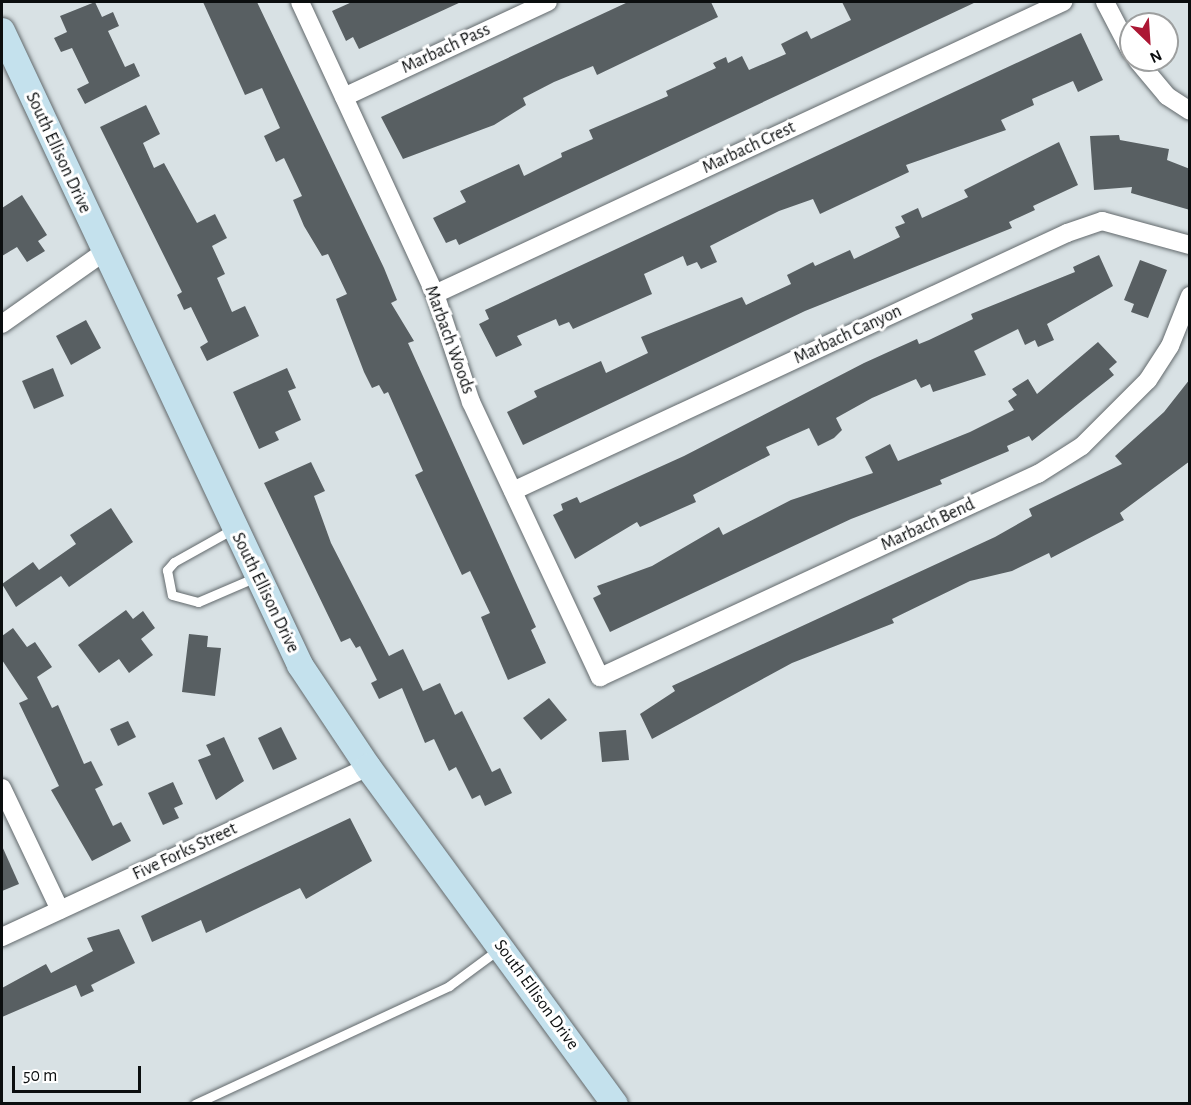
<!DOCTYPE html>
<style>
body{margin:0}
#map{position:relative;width:1191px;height:1105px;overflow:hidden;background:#d8e1e4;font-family:"Alegreya Sans",sans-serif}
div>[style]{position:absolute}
.building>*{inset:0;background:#585f62}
.roads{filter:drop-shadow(0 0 2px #62696c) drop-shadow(0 0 2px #62696c)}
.lane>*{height:9px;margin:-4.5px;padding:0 4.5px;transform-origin:4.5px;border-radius:4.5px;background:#fff}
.street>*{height:18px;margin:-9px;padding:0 9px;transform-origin:9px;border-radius:9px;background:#fff}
.secondary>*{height:26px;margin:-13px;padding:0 13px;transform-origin:13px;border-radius:13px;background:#c4e1ed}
span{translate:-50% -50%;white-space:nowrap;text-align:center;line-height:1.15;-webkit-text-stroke:6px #fff;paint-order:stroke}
.street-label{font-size:18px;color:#0b0e0f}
.frame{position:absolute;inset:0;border:3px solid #0b0e0f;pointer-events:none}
.north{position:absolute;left:1119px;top:12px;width:60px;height:60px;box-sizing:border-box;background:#fff;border:2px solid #9d9f9f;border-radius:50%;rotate:155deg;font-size:16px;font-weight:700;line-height:24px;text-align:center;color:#0b0e0f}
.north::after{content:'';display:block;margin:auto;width:21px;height:27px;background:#ac1734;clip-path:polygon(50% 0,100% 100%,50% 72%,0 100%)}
.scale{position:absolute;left:12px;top:1066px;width:129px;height:27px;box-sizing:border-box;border:3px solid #0b0e0f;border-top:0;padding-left:8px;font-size:18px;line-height:21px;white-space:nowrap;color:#0b0e0f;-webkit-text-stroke:4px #fff;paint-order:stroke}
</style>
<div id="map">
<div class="building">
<div style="clip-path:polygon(95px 2px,102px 17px,113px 12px,119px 26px,108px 31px,125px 67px,134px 63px,140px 76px,85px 104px,77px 89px,89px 83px,72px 48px,61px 52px,54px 38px,67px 32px,60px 16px)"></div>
<div style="clip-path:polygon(203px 2px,257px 2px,384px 268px,397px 300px,391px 303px,414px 341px,408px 343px,536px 627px,531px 630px,546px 663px,508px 680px,481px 617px,490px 613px,470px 571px,462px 575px,415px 475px,423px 471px,388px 392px,384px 394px,379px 385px,372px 388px,364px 372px,336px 299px,347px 294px,328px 254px,322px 256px,304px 226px,293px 200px,302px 196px,284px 158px,276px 162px,264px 136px,280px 128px,262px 88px,245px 95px)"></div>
<div style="clip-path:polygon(352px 2px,461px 2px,359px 49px,353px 37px,346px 41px,332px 11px)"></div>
<div style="clip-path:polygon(628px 2px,711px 2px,718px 17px,597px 75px,593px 66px,554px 82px,523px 98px,526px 105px,494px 125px,403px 159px,381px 117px)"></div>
<div style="clip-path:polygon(842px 2px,976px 2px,459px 245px,456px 239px,446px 243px,433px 218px,466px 202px,460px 191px,519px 164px,524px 176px,562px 157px,561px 153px,593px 139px,589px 130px,668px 96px,666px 91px,716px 68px,713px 63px,726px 57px,728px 63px,742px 56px,749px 70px,786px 54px,781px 44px,807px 31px,811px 39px,851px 20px)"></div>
<div style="clip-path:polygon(1081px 33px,1103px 80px,1078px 92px,1073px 81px,1032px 99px,1034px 105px,1001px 120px,1006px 130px,906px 165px,909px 172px,820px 214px,813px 199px,779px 211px,710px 246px,717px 262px,701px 269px,697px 262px,687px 266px,683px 256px,644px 274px,652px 294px,573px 329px,569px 322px,559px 326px,556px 319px,517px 336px,522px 345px,496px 357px,479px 324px,489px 319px,485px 310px)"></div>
<div style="clip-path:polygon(146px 105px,160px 134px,143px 143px,154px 168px,164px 163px,197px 223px,215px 214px,227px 238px,212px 246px,225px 274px,217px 278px,232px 312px,245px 306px,259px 336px,207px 361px,200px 347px,208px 342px,191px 307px,184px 310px,177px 295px,182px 292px,100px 127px)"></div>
<div style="clip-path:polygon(1119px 135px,1120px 140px,1169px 149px,1167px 160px,1190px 169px,1190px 210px,1131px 193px,1132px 187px,1094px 190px,1090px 136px)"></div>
<div style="clip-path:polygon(1059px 142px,1078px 185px,1033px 206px,1035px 210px,1009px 222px,1012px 228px,805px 311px,523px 445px,507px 412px,537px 397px,534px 391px,601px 361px,606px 373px,648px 353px,641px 337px,742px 297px,746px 305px,791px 284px,787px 275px,813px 262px,815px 266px,850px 250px,854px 259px,900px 237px,895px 227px,905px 223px,901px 216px,918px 208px,922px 218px,968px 197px,964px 190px)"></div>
<div style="clip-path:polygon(22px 195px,47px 235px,38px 241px,45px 251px,27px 262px,17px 247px,2px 256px,2px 208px)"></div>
<div style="clip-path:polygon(1099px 255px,1113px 286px,1047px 324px,1054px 340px,1038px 347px,1035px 340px,1025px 345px,1018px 329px,974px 351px,986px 375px,933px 392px,930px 384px,921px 388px,916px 379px,872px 398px,836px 418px,842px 430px,834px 438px,818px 446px,809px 428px,766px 447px,770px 455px,693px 495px,696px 502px,640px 527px,637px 522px,575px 559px,553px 515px,563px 510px,561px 504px,577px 497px,580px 503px,684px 456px,864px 363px,917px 339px,919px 344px,929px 340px,973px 319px,971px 314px,1075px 272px,1073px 267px)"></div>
<div style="clip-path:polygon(1140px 260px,1167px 270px,1148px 318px,1131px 312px,1134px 304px,1124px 300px)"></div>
<div style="clip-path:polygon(86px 320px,101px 348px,71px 365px,56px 336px)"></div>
<div style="clip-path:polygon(1098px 342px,1117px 362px,1109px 369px,1114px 375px,1032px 441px,1029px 436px,1007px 446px,1009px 451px,940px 480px,942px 484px,851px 519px,610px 632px,593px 598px,601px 594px,597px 586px,652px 566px,719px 527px,723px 535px,791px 500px,873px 473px,865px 457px,890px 444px,898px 461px,970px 432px,1014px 410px,1008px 401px,1017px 395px,1012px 389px,1028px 379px,1037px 394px)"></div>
<div style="clip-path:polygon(53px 368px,64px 396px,34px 409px,22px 381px)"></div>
<div style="clip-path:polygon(287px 368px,296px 388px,288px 391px,301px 420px,275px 432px,279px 440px,259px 449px,233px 392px)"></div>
<div style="clip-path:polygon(1190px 379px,1190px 461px,1120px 513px,1124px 520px,1051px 558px,1049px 553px,1012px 571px,970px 581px,892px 619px,894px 623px,792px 663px,652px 739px,640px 714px,675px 691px,672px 686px,995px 537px,1032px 516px,1029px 509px,1122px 464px,1115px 456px,1164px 412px)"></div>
<div style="clip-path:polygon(311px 462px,325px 491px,314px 496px,331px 543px,389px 656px,403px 649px,423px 691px,440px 683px,455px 715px,462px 711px,492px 772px,500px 768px,512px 793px,485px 806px,480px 795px,472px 799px,456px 767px,449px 771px,434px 739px,425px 743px,402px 688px,379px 699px,371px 683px,377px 680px,360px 646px,356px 648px,350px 638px,341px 642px,264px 483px)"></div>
<div style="clip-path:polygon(111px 508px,133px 542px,69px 587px,61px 576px,16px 607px,2px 584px,33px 562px,39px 570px,76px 544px,70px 535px)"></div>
<div style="clip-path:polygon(126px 610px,133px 619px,143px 611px,155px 628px,141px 639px,153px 655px,129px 673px,119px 659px,99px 673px,78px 645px)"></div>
<div style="clip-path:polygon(13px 628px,27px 647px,35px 642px,52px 667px,37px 677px,52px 708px,58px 705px,84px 764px,91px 761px,103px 785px,95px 789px,113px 826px,121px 822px,131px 841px,92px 861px,51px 790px,59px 786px,19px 703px,28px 699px,2px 660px,2px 636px)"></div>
<div style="clip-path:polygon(189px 634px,208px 636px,207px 647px,221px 648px,215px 696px,182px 692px)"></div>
<div style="clip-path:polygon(549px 698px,567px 720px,541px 740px,523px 718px)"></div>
<div style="clip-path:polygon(128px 721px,136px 737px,118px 746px,110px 729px)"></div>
<div style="clip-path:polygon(281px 727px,297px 759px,273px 770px,258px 738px)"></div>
<div style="clip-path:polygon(626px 730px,629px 760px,602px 762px,599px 732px)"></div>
<div style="clip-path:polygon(224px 737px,244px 781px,216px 800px,198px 760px,211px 755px,206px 745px)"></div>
<div style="clip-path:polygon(173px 782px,183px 804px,174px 808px,179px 818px,163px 825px,148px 793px)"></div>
<div style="clip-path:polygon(350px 818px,372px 861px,306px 899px,300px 888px,206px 933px,201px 920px,152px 942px,141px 916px)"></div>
<div style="clip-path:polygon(2px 846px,19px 884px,2px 891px)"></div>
<div style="clip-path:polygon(119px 929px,135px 963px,91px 985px,94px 991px,81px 997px,76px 985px,2px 1017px,2px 988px,46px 964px,51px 973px,93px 951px,87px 938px)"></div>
</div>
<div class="roads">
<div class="lane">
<div style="left:233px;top:529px;width:68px;rotate:150.8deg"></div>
<div style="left:174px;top:562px;width:11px;rotate:131deg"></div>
<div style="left:167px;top:570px;width:25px;rotate:79deg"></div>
<div style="left:172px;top:595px;width:27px;rotate:15deg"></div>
<div style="left:198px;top:602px;width:63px;rotate:-23.3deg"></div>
<div style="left:195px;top:1104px;width:280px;rotate:-24.9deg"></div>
<div style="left:449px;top:986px;width:62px;rotate:-36.5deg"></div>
</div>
<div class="street">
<div style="left:300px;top:2px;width:322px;rotate:65.2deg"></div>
<div style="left:435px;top:294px;width:114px;rotate:71.6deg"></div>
<div style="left:471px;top:402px;width:304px;rotate:64.9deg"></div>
<div style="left:600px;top:677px;width:483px;rotate:-24.9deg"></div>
<div style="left:1038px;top:474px;width:52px;rotate:-32.5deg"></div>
<div style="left:1082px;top:446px;width:93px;rotate:-45deg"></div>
<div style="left:1148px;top:380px;width:40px;rotate:-57.1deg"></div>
<div style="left:1170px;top:346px;width:54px;rotate:-68.2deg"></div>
<div style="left:1105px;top:2px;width:56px;rotate:62.5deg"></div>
<div style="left:1137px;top:60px;width:47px;rotate:50.2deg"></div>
<div style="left:1167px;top:96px;width:27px;rotate:33deg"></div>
<div style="left:344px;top:97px;width:225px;rotate:-25deg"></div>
<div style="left:435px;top:294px;width:693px;rotate:-24.94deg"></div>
<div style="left:2px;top:324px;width:125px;rotate:-35.2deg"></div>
<div style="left:513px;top:491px;width:611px;rotate:-24.97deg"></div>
<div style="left:1067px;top:233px;width:37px;rotate:-19deg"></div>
<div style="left:1102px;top:221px;width:91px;rotate:15.3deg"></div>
<div style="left:2px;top:788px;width:135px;rotate:64.6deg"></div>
<div style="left:2px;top:937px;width:404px;rotate:-24.9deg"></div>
</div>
<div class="secondary">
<div style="left:2px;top:31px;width:701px;rotate:64.82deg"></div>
<div style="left:300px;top:665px;width:123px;rotate:56.3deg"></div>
<div style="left:368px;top:767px;width:418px;rotate:53.8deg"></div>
</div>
</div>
<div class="street-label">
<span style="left:446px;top:49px;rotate:-25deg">Marbach Pass</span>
<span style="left:749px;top:148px;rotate:-25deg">Marbach Crest</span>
<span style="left:58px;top:153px;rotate:65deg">South Ellison Drive</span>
<span style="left:848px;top:335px;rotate:-25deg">Marbach Canyon</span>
<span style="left:449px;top:340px;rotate:70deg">Marbach Woods</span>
<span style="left:928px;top:525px;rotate:-25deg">Marbach Bend</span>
<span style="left:265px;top:593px;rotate:64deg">South Ellison Drive</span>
<span style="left:185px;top:852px;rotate:-25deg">Five Forks Street</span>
<span style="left:536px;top:995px;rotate:54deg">South Ellison Drive</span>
</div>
<div class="frame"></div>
<div class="north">N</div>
<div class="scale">50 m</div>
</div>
